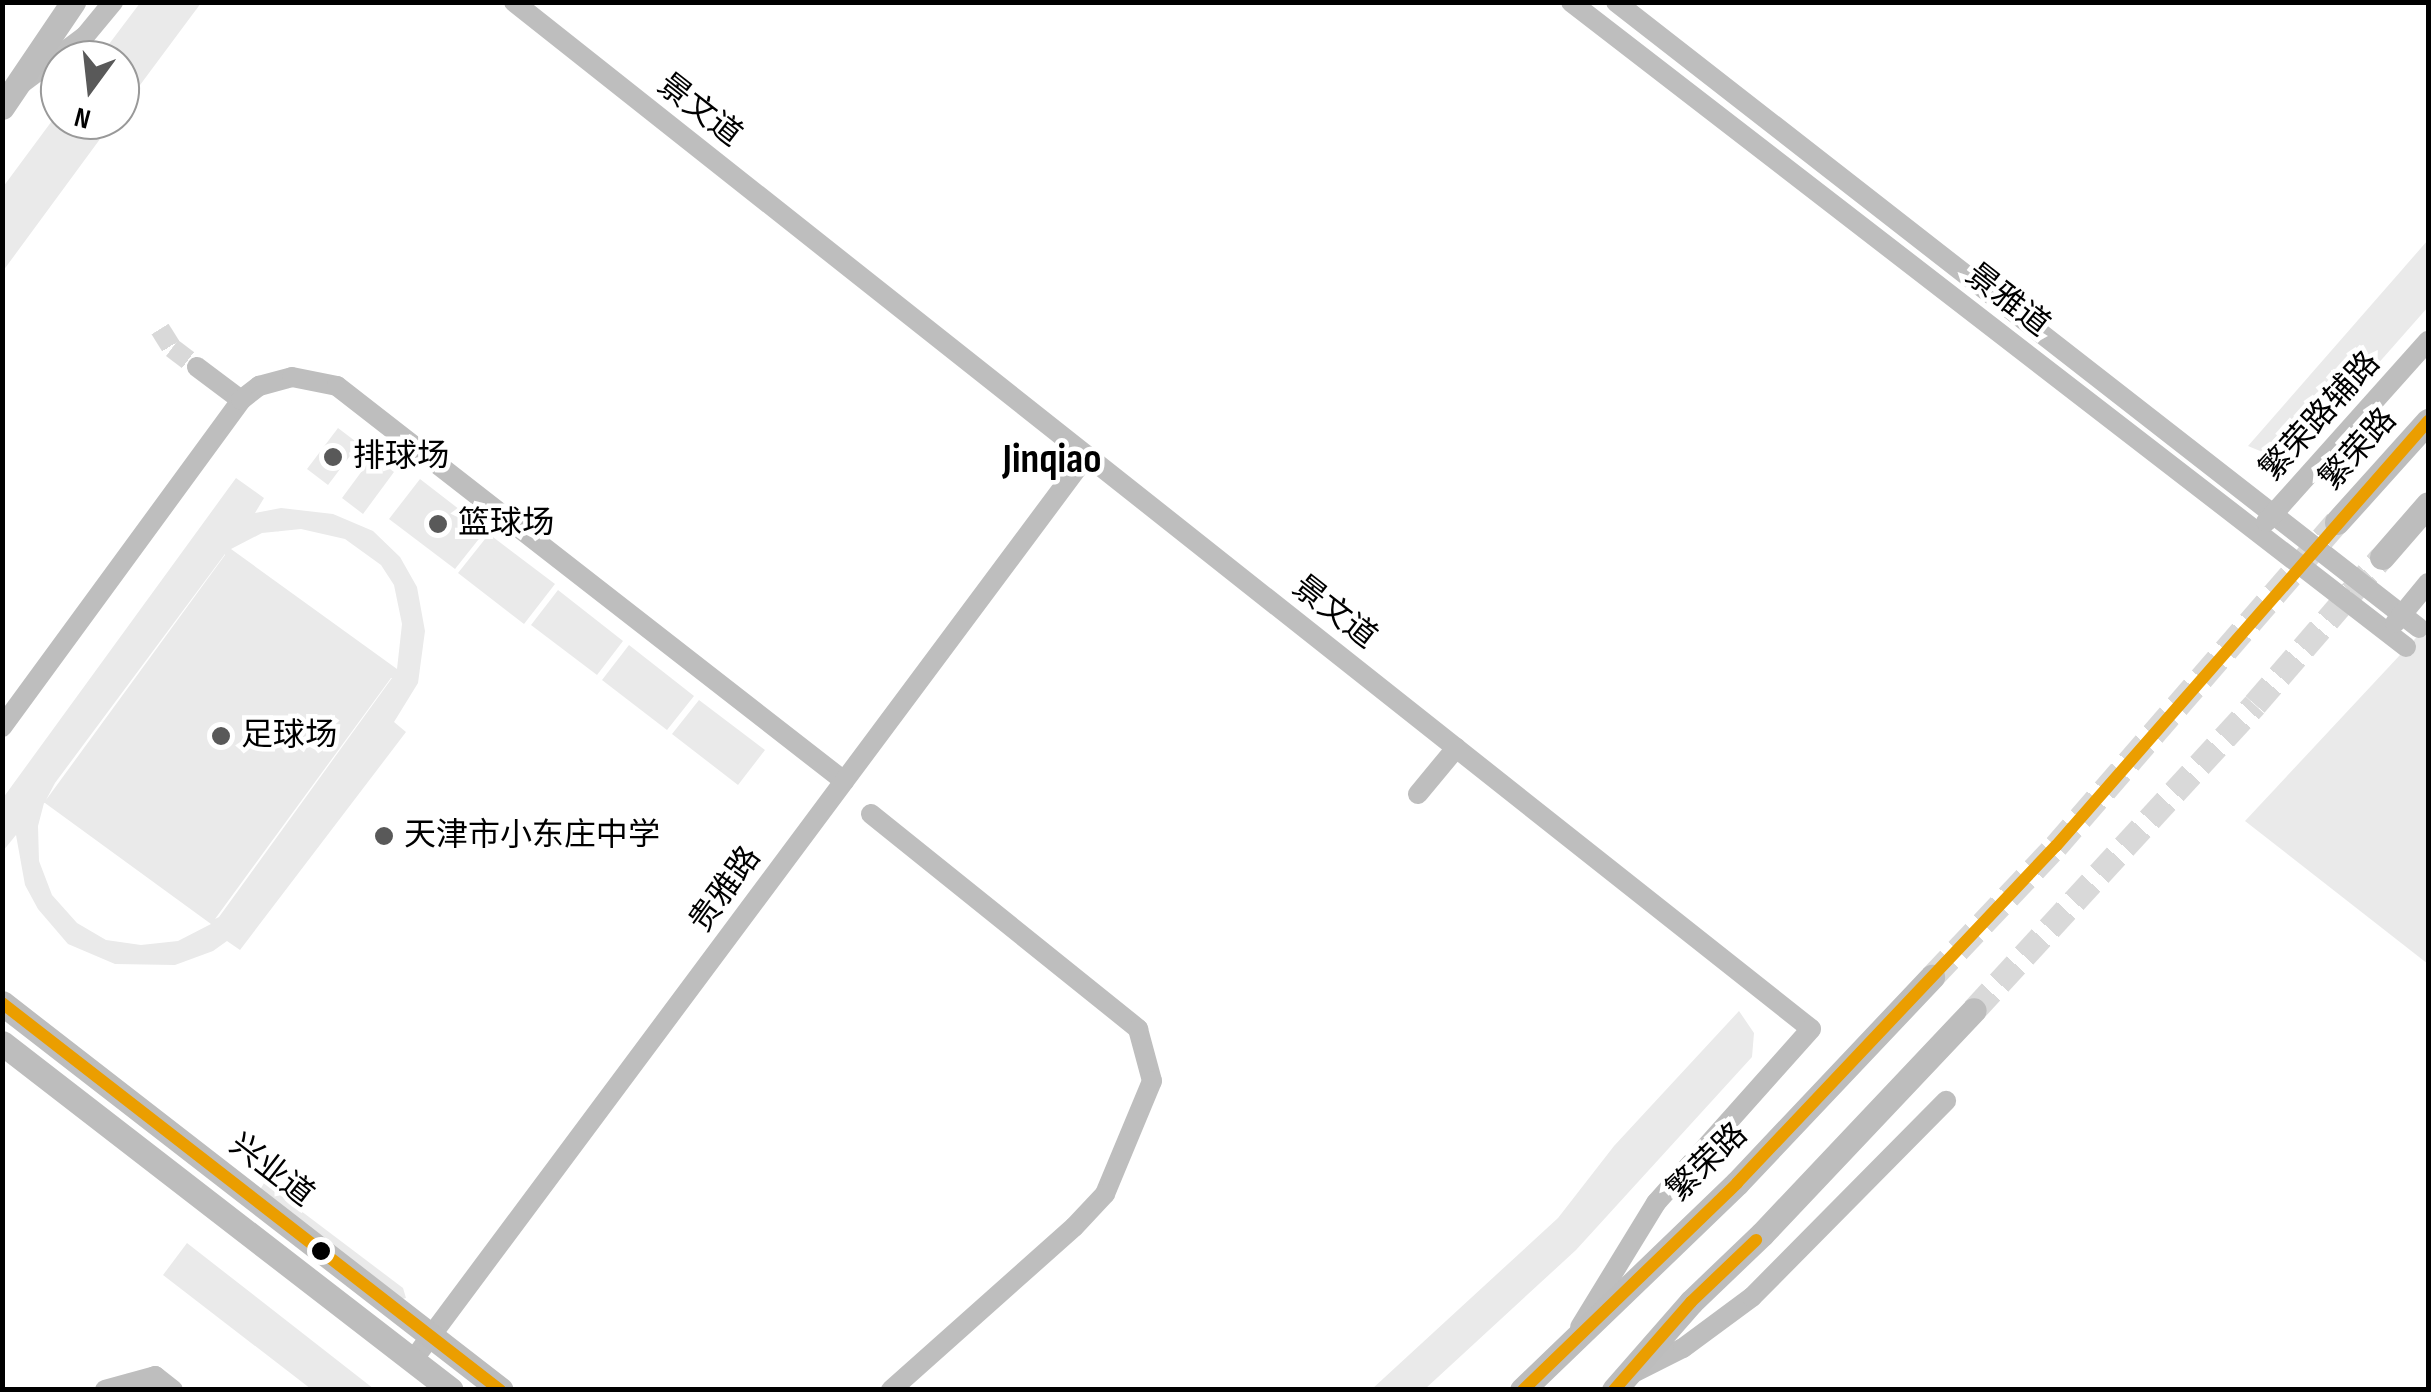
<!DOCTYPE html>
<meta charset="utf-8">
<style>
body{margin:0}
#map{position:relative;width:2431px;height:1392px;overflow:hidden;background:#fff;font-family:"Sofia Sans Condensed","Noto Sans SC",sans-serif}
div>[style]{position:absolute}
.green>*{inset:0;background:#eaeaea}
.minor-tunnel>*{height:20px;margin-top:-10px;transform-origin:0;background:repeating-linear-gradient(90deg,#d9d9d9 0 20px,transparent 0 30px)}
.major-tunnel>*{height:25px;margin-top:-12.5px;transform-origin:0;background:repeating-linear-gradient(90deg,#d9d9d9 0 25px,transparent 0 37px)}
.minor>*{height:20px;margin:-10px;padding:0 10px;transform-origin:10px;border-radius:10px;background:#bebebe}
.major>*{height:25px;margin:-12.5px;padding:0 12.5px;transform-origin:12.5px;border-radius:12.5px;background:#bdbdbd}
.bus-1>*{height:12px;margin:-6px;padding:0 6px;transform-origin:6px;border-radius:6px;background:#eb9e00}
.dots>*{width:28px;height:28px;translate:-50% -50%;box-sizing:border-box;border:5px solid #fff;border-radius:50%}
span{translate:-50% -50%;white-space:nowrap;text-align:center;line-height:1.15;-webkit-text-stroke:9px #fff;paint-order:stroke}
.street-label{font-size:32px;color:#000}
.poi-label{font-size:32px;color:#000}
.left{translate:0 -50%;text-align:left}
.district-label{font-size:42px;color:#000;font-weight:700}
.frame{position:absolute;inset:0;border:5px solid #000;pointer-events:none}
.north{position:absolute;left:40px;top:40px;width:100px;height:100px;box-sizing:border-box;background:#fff;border:2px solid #999;border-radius:50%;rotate:195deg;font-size:28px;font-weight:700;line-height:40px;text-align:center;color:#000}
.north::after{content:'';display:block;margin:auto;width:35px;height:45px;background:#595959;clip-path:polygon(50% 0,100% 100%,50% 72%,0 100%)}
</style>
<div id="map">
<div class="green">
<div style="clip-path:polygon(140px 3px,201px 3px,120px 112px,120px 60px,97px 60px)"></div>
<div style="clip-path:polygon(60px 110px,60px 120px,114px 120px,3px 271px,3px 187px)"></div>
<div style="clip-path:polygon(2428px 240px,2428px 307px,2301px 451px,2277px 458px,2248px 446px)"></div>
<div style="clip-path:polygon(338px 428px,359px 444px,328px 485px,307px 469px)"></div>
<div style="clip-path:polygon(373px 456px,394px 472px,363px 514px,342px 498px)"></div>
<div style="clip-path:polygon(evenodd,236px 478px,264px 498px,255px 513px,281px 508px,333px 514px,373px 531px,400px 557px,417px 587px,425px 631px,418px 683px,394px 722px,406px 732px,240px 950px,227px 941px,213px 951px,175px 965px,115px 964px,68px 944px,38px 909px,25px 885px,16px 835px,3px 851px,3px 798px,236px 478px,301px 529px,345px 539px,381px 565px,394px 585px,402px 624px,397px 669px,231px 549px,262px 533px,301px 529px,236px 478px,225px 554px,225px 555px,46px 800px,55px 783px,225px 554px,236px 478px,392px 678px,219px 917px,215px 919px,391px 678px,392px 678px,236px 478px,44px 803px,45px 803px,211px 924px,178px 941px,141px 945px,106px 940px,77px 923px,52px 895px,39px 861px,38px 826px,44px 803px)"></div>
<div style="clip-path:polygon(420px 479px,486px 530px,455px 569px,389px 519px)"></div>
<div style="clip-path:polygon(489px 534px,555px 584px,524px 624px,458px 573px)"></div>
<div style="clip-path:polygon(558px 590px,623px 641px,597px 675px,531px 625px)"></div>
<div style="clip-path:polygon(2428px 625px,2428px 964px,2245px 821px)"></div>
<div style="clip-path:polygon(629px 645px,694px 696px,667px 730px,602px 680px)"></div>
<div style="clip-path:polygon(699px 700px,765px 750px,738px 785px,672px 734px)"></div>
<div style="clip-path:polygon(1739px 1011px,1754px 1033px,1752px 1057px,1576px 1250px,1425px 1389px,1372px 1389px,1558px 1218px,1614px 1146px)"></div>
<div style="clip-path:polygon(264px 1183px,403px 1288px,406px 1298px,402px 1299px,260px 1190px)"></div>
<div style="clip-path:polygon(187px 1243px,374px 1389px,311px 1389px,163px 1275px)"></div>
</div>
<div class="minor-tunnel">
<div style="left:160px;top:329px;width:22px;rotate:58deg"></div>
<div style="left:172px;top:348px;width:31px;rotate:37deg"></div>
</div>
<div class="major-tunnel">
<div style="left:1932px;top:977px;width:180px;rotate:-46.6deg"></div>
<div style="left:2056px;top:846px;width:429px;rotate:-49.1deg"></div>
<div style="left:1974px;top:1010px;width:415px;rotate:-47.4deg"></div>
<div style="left:2255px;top:704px;width:194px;rotate:-49.2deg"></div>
</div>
<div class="minor">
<div style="left:514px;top:2px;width:1654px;rotate:38.37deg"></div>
<div style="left:1811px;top:1029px;width:233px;rotate:131.7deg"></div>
<div style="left:1656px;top:1203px;width:145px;rotate:121.5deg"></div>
<div style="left:1571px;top:2px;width:1055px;rotate:37.68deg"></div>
<div style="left:1616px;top:2px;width:1018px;rotate:37.94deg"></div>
<div style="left:21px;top:84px;width:80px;rotate:-36.9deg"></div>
<div style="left:85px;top:36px;width:44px;rotate:-50.5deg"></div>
<div style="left:197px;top:367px;width:55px;rotate:36.9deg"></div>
<div style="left:2266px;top:522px;width:243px;rotate:-48.2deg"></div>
<div style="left:2395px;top:623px;width:52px;rotate:-50.5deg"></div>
<div style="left:2px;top:727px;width:405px;rotate:-53.8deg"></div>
<div style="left:241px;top:400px;width:23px;rotate:-38deg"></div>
<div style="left:259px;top:386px;width:34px;rotate:-15deg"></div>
<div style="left:292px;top:377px;width:46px;rotate:11.3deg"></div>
<div style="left:337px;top:386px;width:643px;rotate:37.92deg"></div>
<div style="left:1418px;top:794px;width:60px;rotate:-50.4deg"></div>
<div style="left:871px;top:814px;width:343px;rotate:38.8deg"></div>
<div style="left:1138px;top:1029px;width:54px;rotate:74.9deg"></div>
<div style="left:1152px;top:1081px;width:122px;rotate:112.6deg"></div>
<div style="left:1105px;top:1194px;width:45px;rotate:133.2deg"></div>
<div style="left:1074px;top:1227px;width:245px;rotate:138.3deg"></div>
<div style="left:413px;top:1360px;width:1128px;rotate:-53.32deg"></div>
<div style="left:1633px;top:1373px;width:56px;rotate:-26.6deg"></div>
<div style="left:1683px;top:1348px;width:86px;rotate:-36.5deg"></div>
<div style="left:1752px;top:1297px;width:276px;rotate:-45.3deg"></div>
<div style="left:105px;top:1390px;width:52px;rotate:-15.6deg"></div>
<div style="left:155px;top:1376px;width:23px;rotate:38deg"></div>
</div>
<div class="major">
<div style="left:2px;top:107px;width:127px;rotate:-55.9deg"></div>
<div style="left:2337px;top:522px;width:136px;rotate:-48deg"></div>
<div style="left:2382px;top:557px;width:70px;rotate:-49deg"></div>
<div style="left:2px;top:1003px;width:631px;rotate:37.8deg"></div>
<div style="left:2px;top:1043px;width:567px;rotate:37.7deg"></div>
<div style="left:1522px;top:1390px;width:298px;rotate:-43.9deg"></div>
<div style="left:1737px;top:1183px;width:284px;rotate:-46.6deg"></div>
<div style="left:1614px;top:1390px;width:117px;rotate:-48.8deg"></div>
<div style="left:1691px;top:1302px;width:98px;rotate:-43.8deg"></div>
<div style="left:1762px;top:1234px;width:308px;rotate:-46.6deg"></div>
</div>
<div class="bus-1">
<div style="left:2px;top:1003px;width:631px;rotate:37.85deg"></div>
<div style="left:1523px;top:1390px;width:298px;rotate:-44deg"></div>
<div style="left:1737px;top:1183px;width:464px;rotate:-46.6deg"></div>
<div style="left:2056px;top:846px;width:565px;rotate:-48.8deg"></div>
<div style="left:1614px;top:1390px;width:117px;rotate:-48.8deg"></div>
<div style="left:1691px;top:1302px;width:90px;rotate:-43.6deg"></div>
</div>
<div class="dots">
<div style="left:333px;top:457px;background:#595959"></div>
<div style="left:438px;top:524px;background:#595959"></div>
<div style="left:221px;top:736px;background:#595959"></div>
<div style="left:384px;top:836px;background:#595959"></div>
<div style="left:321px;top:1251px;background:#000"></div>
</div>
<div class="street-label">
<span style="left:699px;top:111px;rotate:38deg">景文道</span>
<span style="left:2007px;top:301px;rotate:38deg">景雅道</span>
<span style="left:2321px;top:417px;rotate:-48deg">繁荣路辅路</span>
<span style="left:2359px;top:450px;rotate:-48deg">繁荣路</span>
<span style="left:1334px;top:613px;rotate:38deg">景文道</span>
<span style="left:726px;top:890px;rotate:-54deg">贵雅路</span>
<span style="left:1708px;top:1163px;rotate:-44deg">繁荣路</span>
<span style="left:271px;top:1171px;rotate:38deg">兴业道</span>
</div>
<div class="poi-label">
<span class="left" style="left:353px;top:457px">排球场</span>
<span class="left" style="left:458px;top:524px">篮球场</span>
<span class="left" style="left:241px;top:736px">足球场</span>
<span class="left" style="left:404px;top:836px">天津市小东庄中学</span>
</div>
<div class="district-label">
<span style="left:1052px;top:460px">Jinqiao</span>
</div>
<div class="frame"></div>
<div class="north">N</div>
</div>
